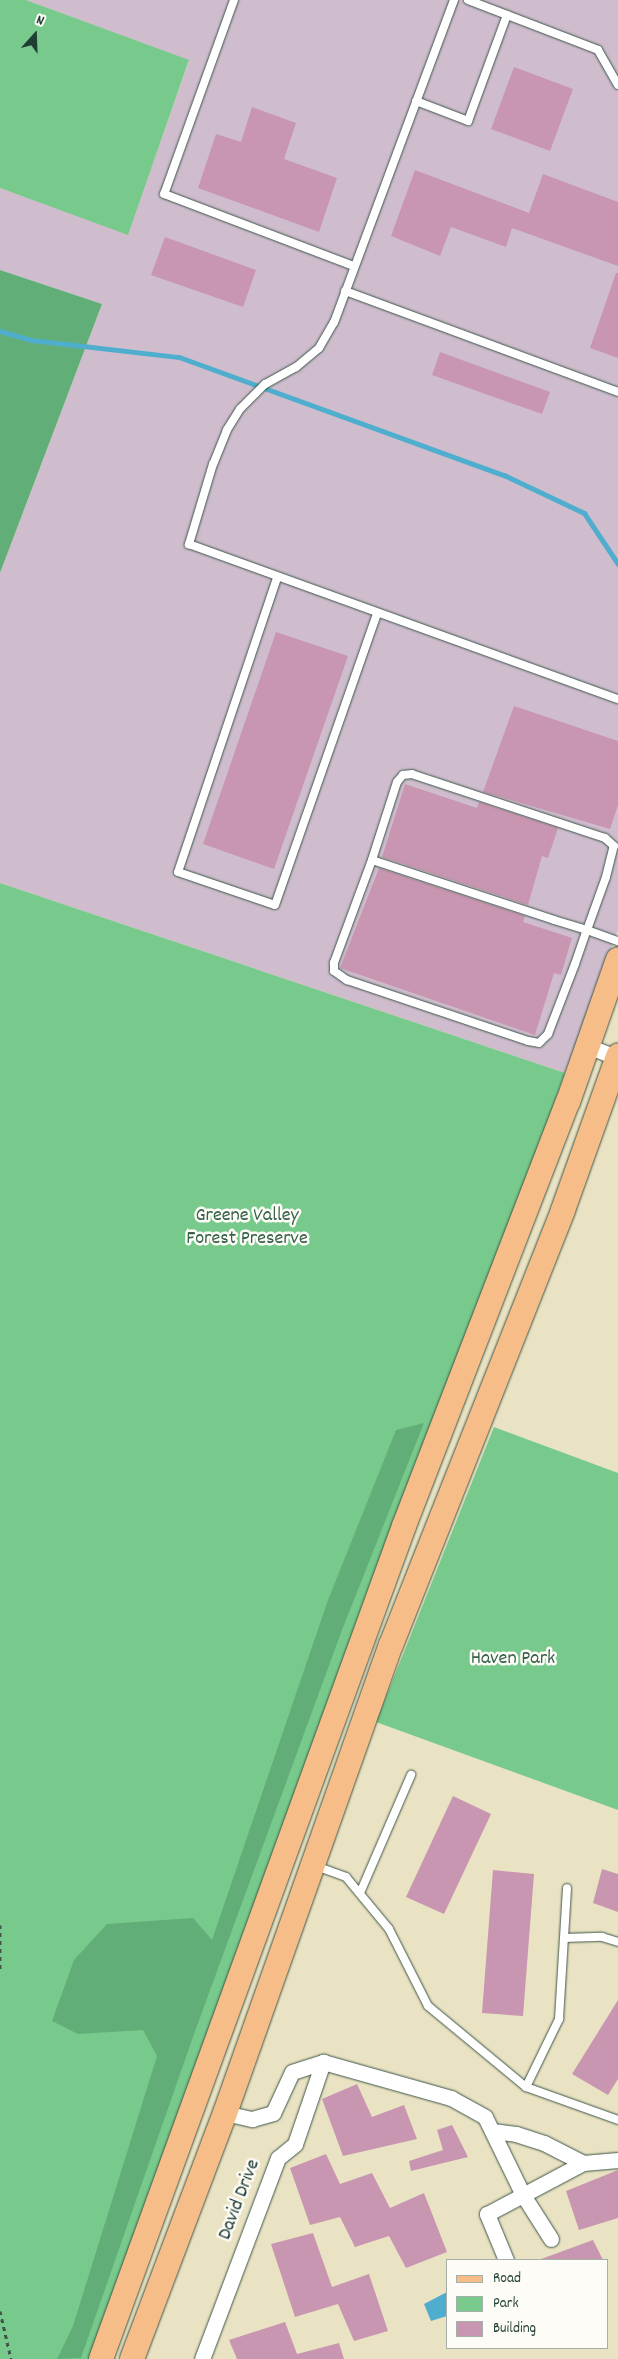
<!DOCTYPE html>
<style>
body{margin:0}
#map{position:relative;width:618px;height:2359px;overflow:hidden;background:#eae3c3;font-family:Dekko,sans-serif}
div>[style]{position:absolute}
.industrial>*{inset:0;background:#cfbdce}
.green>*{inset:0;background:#78ca8c}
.forest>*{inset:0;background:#62ae78}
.water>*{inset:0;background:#4faece}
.stream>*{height:5px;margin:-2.5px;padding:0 2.5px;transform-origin:2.5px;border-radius:2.5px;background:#4faece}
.building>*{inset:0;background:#c896b1}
.path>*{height:3px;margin-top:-1.5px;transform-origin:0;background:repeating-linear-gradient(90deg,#3d5649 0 4px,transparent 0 8px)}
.roads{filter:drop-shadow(0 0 1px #3d5649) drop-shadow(0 0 1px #3d5649)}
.service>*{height:8px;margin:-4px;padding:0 4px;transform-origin:4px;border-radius:4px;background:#fff}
.minor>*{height:15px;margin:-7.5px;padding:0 7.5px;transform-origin:7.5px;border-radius:7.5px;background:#fff}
.primary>*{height:24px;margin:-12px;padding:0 12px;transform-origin:12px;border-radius:12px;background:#f7bd88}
span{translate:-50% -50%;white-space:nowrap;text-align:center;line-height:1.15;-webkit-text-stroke:5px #fdfcf7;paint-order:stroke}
.park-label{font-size:20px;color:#35604a}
.street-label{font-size:20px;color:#1f3d34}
.legend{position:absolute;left:446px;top:2259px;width:162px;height:90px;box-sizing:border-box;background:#fdfcf7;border:1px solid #a4b0a9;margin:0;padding:6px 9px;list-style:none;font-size:15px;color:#1f3d34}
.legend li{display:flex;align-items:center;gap:10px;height:25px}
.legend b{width:25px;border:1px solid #a4b0a9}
.north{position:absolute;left:10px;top:10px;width:50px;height:50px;-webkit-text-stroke:4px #fdfcf7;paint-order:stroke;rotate:20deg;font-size:14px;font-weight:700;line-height:20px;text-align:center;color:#1f3d34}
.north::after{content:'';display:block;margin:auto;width:18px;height:22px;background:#1f3d34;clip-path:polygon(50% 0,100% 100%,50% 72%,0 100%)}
</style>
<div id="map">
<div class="industrial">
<div style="clip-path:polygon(26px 0,618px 0,618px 930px,565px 1073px,0 883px,0 573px,102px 304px,0 270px,0 188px,128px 234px,189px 61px)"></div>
</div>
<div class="green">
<div style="clip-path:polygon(0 0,26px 0,189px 60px,128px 235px,0 188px)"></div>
<div style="clip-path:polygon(0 883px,565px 1073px,95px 2359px,0 2359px)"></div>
<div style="clip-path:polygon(494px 1427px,618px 1473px,618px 1810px,376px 1722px)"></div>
</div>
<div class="forest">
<div style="clip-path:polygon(0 270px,102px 304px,0 573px)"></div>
<div style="clip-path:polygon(424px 1423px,342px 1630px,194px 2034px,81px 2358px,57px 2359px,73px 2326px,157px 2056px,143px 2030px,78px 2034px,52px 2021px,74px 1960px,107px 1924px,193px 1918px,212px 1940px,328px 1600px,396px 1430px)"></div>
</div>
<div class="water">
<div style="clip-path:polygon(447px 2292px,447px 2316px,431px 2321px,424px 2304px)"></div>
</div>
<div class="stream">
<div style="left:0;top:331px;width:32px;rotate:16deg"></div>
<div style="left:31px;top:340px;width:149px;rotate:6.6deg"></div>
<div style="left:179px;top:357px;width:346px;rotate:20deg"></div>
<div style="left:504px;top:475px;width:89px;rotate:25.4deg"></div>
<div style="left:584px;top:513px;width:61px;rotate:56.3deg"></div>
</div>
<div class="building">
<div style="clip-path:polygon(514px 67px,573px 89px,550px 151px,491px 129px)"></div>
<div style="clip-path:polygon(252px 107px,296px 123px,284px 159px,337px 178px,319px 232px,198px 188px,216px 134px,241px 142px)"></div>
<div style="clip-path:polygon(415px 170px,529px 213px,543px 174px,618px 202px,618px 266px,512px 228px,506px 247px,451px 227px,440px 256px,391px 236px)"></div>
<div style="clip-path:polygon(165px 237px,256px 270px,243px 307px,151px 275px)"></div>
<div style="clip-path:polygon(616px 273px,618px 273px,618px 358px,590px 348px)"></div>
<div style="clip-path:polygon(440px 352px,550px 392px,542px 414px,432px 375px)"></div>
<div style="clip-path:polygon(276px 632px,348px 656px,274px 869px,203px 844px)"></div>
<div style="clip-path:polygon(514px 706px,618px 741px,618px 805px,610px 829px,483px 792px)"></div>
<div style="clip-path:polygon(405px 784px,477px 808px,479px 802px,558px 828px,548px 858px,542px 856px,528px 905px,382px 857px)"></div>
<div style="clip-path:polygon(379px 868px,525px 916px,523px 922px,572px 938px,561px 975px,554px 973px,535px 1035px,340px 968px)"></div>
<div style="clip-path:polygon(453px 1796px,491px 1814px,444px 1914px,406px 1897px)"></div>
<div style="clip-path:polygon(602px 1869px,618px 1874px,618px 1912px,593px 1903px)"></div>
<div style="clip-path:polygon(493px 1870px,534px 1874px,523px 2016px,482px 2013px)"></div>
<div style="clip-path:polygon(618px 2000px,618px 2079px,608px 2095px,572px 2074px)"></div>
<div style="clip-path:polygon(357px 2084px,372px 2117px,404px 2105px,417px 2139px,343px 2156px,322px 2099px)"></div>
<div style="clip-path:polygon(452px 2125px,468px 2157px,411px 2171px,409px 2161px,443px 2150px,437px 2130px)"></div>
<div style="clip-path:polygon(326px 2154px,340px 2184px,372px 2173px,390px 2208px,424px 2193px,447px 2252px,406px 2268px,389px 2236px,355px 2247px,340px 2217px,310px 2225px,290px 2168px)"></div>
<div style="clip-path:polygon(618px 2170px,618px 2218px,579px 2230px,566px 2191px)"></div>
<div style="clip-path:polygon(313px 2233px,332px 2287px,369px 2274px,388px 2331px,354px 2341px,338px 2304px,295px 2317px,271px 2244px)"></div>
<div style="clip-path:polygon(593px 2240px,603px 2260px,541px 2260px,541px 2259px)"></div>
<div style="clip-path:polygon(285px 2322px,297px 2354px,339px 2343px,344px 2359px,237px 2359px,229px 2340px)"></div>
</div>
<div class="path">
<div style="left:0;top:1925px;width:44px;rotate:90deg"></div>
<div style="left:0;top:2311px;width:49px;rotate:77.1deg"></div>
</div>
<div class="roads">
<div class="service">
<div style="left:234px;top:0;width:206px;rotate:109.8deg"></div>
<div style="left:164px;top:194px;width:203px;rotate:20.8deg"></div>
<div style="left:454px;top:0;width:344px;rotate:110.4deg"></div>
<div style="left:334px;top:322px;width:30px;rotate:120deg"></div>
<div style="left:319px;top:348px;width:30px;rotate:140deg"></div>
<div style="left:296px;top:367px;width:35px;rotate:151deg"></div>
<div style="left:265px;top:384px;width:35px;rotate:135deg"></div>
<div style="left:240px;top:409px;width:25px;rotate:122deg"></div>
<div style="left:227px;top:430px;width:37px;rotate:112deg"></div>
<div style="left:213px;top:464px;width:84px;rotate:106.7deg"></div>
<div style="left:189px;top:544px;width:456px;rotate:19.9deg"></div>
<div style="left:468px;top:0;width:139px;rotate:21deg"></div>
<div style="left:598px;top:50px;width:40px;rotate:60.3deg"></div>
<div style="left:416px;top:101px;width:56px;rotate:21deg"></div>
<div style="left:468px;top:121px;width:113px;rotate:-69.8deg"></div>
<div style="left:345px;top:291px;width:291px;rotate:20.3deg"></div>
<div style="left:277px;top:578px;width:310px;rotate:108.6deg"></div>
<div style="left:178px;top:872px;width:102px;rotate:18.8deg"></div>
<div style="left:275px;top:905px;width:308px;rotate:-70.7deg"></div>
<div style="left:372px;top:860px;width:110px;rotate:110.3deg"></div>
<div style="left:334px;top:963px;width:8px;rotate:90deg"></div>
<div style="left:334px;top:971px;width:16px;rotate:35deg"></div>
<div style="left:347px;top:980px;width:191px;rotate:18.6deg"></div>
<div style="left:528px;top:1041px;width:11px;rotate:10deg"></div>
<div style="left:539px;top:1043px;width:13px;rotate:-45deg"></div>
<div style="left:548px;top:1034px;width:75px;rotate:-68.9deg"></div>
<div style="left:575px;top:964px;width:36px;rotate:-71deg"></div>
<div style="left:587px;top:930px;width:56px;rotate:-70.3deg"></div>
<div style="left:606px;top:877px;width:32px;rotate:-76deg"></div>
<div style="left:614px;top:846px;width:12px;rotate:-138deg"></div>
<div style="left:605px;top:838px;width:203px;rotate:-161.7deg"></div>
<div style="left:412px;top:774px;width:9px;rotate:174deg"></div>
<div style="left:403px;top:775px;width:9px;rotate:131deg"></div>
<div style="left:397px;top:782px;width:82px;rotate:107.8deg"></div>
<div style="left:372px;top:860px;width:192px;rotate:18.2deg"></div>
<div style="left:554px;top:920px;width:34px;rotate:17deg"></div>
<div style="left:587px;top:930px;width:33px;rotate:20deg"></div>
<div style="left:316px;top:1866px;width:32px;rotate:20deg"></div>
<div style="left:346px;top:1877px;width:67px;rotate:50.4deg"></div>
<div style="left:389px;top:1929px;width:86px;rotate:63.1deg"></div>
<div style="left:428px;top:2006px;width:127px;rotate:39.6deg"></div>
<div style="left:526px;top:2087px;width:98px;rotate:19.7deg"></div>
<div style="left:360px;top:1893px;width:129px;rotate:-66.6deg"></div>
<div style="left:564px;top:1938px;width:38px;rotate:-2deg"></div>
<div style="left:602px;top:1937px;width:17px;rotate:17deg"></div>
<div style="left:526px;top:2087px;width:76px;rotate:-64.1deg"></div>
<div style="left:559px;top:2019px;width:131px;rotate:-86.5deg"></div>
</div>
<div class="minor">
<div style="left:588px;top:1046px;width:32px;rotate:22deg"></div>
<div style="left:225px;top:2113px;width:28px;rotate:13deg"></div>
<div style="left:252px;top:2119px;width:22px;rotate:-16deg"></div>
<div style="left:273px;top:2113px;width:45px;rotate:-65.1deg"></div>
<div style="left:292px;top:2072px;width:33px;rotate:-18deg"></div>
<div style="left:323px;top:2062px;width:133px;rotate:15.7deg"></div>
<div style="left:451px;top:2098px;width:39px;rotate:29deg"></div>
<div style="left:485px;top:2117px;width:87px;rotate:64deg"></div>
<div style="left:523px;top:2195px;width:52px;rotate:57.5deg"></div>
<div style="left:492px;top:2131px;width:24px;rotate:7deg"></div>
<div style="left:516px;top:2134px;width:29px;rotate:18deg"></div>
<div style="left:544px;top:2143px;width:44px;rotate:27.1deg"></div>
<div style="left:506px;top:2260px;width:50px;rotate:-112.4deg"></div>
<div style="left:487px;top:2214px;width:109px;rotate:-28deg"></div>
<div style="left:583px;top:2163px;width:35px;rotate:-5deg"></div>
<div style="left:202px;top:2359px;width:215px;rotate:-69.3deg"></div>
<div style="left:278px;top:2158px;width:22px;rotate:-39deg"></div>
<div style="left:295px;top:2144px;width:87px;rotate:-71.1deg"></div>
</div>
<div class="primary">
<div style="left:101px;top:2359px;width:886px;rotate:-70.01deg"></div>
<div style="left:404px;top:1526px;width:455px;rotate:-68.9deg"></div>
<div style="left:568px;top:1102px;width:151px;rotate:-70.7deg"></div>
<div style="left:132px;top:2359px;width:263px;rotate:-69.3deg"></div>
<div style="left:225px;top:2113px;width:497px;rotate:-70.5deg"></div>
<div style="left:391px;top:1645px;width:468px;rotate:-68.4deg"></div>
<div style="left:563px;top:1210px;width:164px;rotate:-70.3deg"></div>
</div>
</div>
<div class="park-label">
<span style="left:247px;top:1228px">Greene Valley<br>Forest Preserve</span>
<span style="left:513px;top:1659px">Haven Park</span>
</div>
<div class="street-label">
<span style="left:240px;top:2200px;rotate:-69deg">David Drive</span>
</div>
<ul class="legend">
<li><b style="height:6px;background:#f7bd88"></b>Road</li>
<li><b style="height:14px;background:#78ca8c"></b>Park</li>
<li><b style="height:14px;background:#c896b1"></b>Building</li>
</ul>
<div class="north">N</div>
</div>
